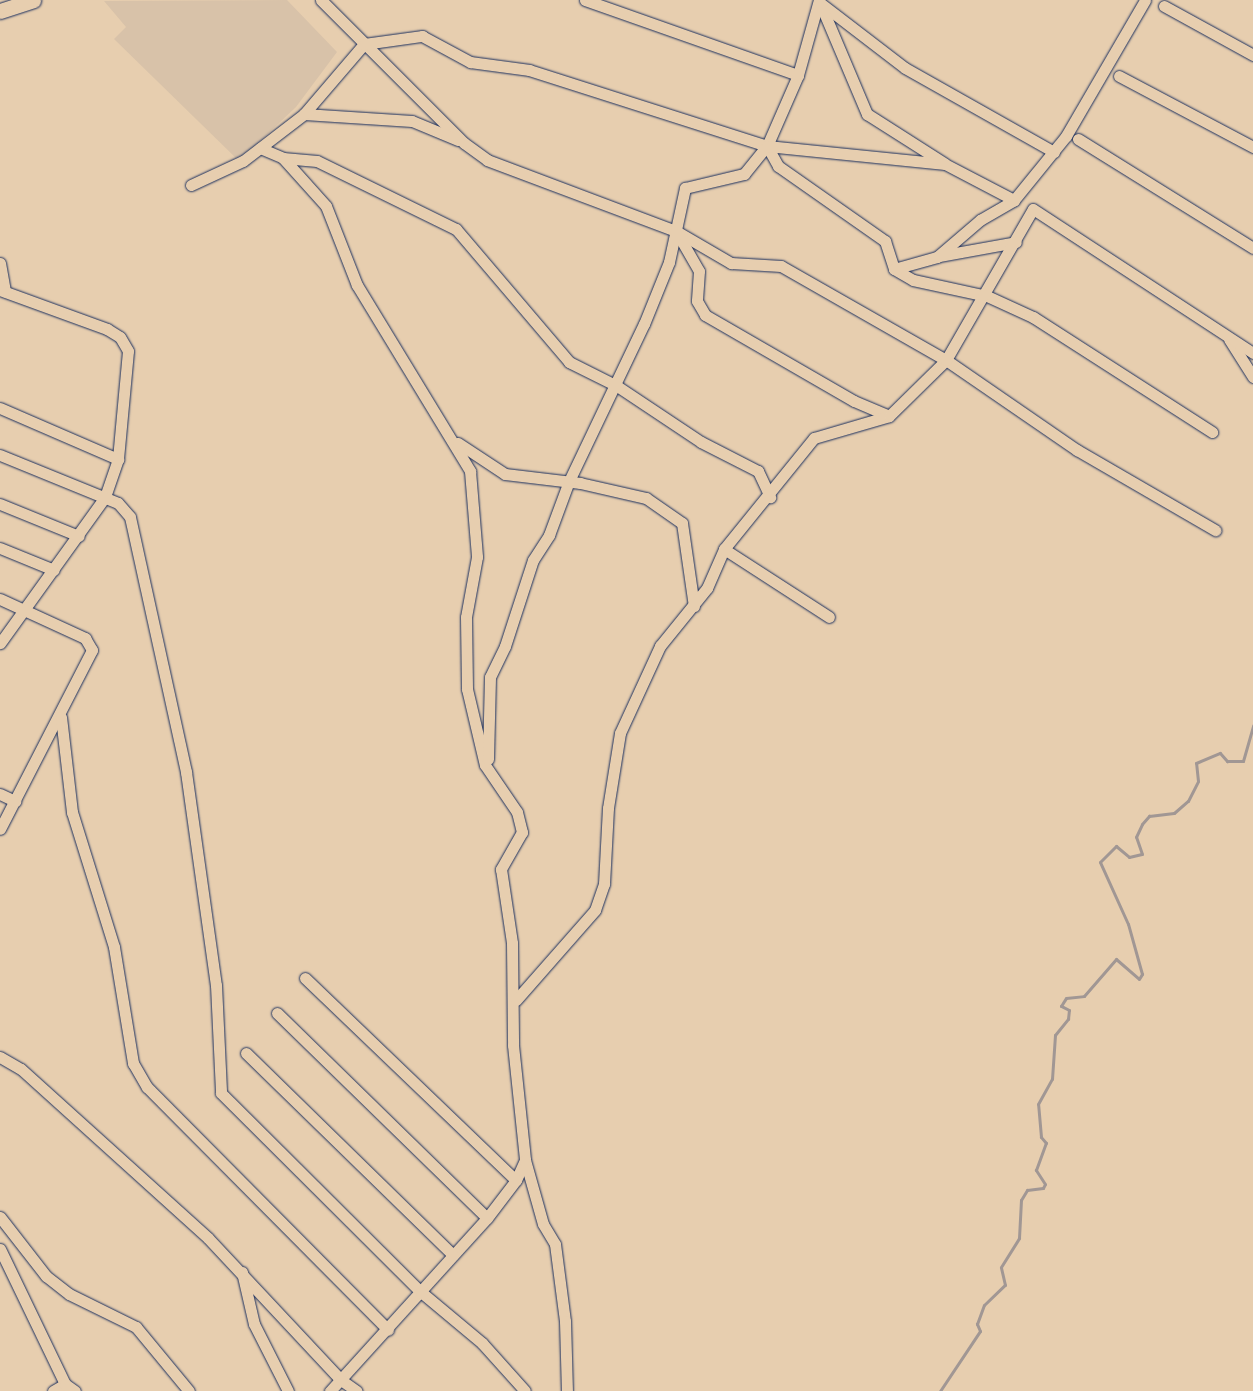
<!DOCTYPE html>
<style>
body{margin:0}
#map{position:relative;width:1253px;height:1391px;overflow:hidden;background:#e7ceaf;font-family:"Balsamiq Sans",sans-serif}
div>[style]{position:absolute}
.built>*{inset:0;background:#d8c2a9}
.stream>*{height:3px;margin:-1.5px;padding:0 1.5px;transform-origin:1.5px;border-radius:1.5px;background:#a19794}
.roads{filter:drop-shadow(0 0 1px #1b2f5e) drop-shadow(0 0 1px #1b2f5e)}
.minor>*{height:11px;margin:-5.5px;padding:0 5.5px;transform-origin:5.5px;border-radius:5.5px;background:#e7ceaf}
.tertiary>*{height:15px;margin:-7.5px;padding:0 7.5px;transform-origin:7.5px;border-radius:7.5px;background:#e7ceaf}
span{translate:-50% -50%;white-space:nowrap;text-align:center;line-height:1.15;-webkit-text-stroke:4.5px #e7ceaf;paint-order:stroke}
</style>
<div id="map">
<div class="built">
<div style="clip-path:polygon(287px 0,337px 52px,296px 107px,239px 161px,114px 39px,126px 27px,104px 1px)"></div>
</div>
<div class="stream">
<div style="left:940px;top:1391px;width:72px;rotate:-56.3deg"></div>
<div style="left:980px;top:1331px;width:8px;rotate:-113deg"></div>
<div style="left:977px;top:1324px;width:20px;rotate:-70deg"></div>
<div style="left:984px;top:1305px;width:29px;rotate:-44deg"></div>
<div style="left:1005px;top:1285px;width:18px;rotate:-103deg"></div>
<div style="left:1001px;top:1267px;width:34px;rotate:-58deg"></div>
<div style="left:1019px;top:1238px;width:38px;rotate:-87deg"></div>
<div style="left:1021px;top:1200px;width:12px;rotate:-59deg"></div>
<div style="left:1027px;top:1190px;width:16px;rotate:-7deg"></div>
<div style="left:1043px;top:1188px;width:4px;rotate:-63deg"></div>
<div style="left:1045px;top:1184px;width:17px;rotate:-123deg"></div>
<div style="left:1036px;top:1170px;width:29px;rotate:-70deg"></div>
<div style="left:1046px;top:1143px;width:8px;rotate:-130deg"></div>
<div style="left:1041px;top:1137px;width:33px;rotate:-95deg"></div>
<div style="left:1038px;top:1104px;width:29px;rotate:-61deg"></div>
<div style="left:1052px;top:1079px;width:44px;rotate:-86.1deg"></div>
<div style="left:1055px;top:1035px;width:21px;rotate:-51deg"></div>
<div style="left:1068px;top:1019px;width:9px;rotate:-84deg"></div>
<div style="left:1069px;top:1010px;width:9px;rotate:-153deg"></div>
<div style="left:1061px;top:1006px;width:9px;rotate:-58deg"></div>
<div style="left:1066px;top:998px;width:18px;rotate:-6deg"></div>
<div style="left:1084px;top:996px;width:49px;rotate:-49.1deg"></div>
<div style="left:1116px;top:959px;width:30px;rotate:41deg"></div>
<div style="left:1139px;top:979px;width:6px;rotate:-59deg"></div>
<div style="left:1142px;top:974px;width:52px;rotate:-105.6deg"></div>
<div style="left:1128px;top:924px;width:68px;rotate:-114.3deg"></div>
<div style="left:1100px;top:862px;width:23px;rotate:-45deg"></div>
<div style="left:1116px;top:846px;width:17px;rotate:40deg"></div>
<div style="left:1129px;top:857px;width:13px;rotate:-13deg"></div>
<div style="left:1142px;top:854px;width:18px;rotate:-109deg"></div>
<div style="left:1136px;top:837px;width:14px;rotate:-65deg"></div>
<div style="left:1142px;top:824px;width:11px;rotate:-49deg"></div>
<div style="left:1149px;top:816px;width:25px;rotate:-7deg"></div>
<div style="left:1174px;top:813px;width:18px;rotate:-41deg"></div>
<div style="left:1188px;top:801px;width:22px;rotate:-63deg"></div>
<div style="left:1198px;top:781px;width:18px;rotate:-96deg"></div>
<div style="left:1196px;top:763px;width:26px;rotate:-23deg"></div>
<div style="left:1220px;top:753px;width:11px;rotate:49deg"></div>
<div style="left:1227px;top:761px;width:16px"></div>
<div style="left:1243px;top:761px;width:37px;rotate:-74deg"></div>
</div>
<div class="roads">
<div class="minor">
<div style="left:321px;top:0;width:202px;rotate:45deg"></div>
<div style="left:464px;top:143px;width:29px;rotate:36deg"></div>
<div style="left:487px;top:160px;width:202px;rotate:20.6deg"></div>
<div style="left:676px;top:231px;width:64px;rotate:30.2deg"></div>
<div style="left:731px;top:263px;width:50px;rotate:3.4deg"></div>
<div style="left:781px;top:266px;width:190px;rotate:29.7deg"></div>
<div style="left:946px;top:360px;width:159px;rotate:34.5deg"></div>
<div style="left:1077px;top:450px;width:160px;rotate:30.1deg"></div>
<div style="left:585px;top:0;width:226px;rotate:19.4deg"></div>
<div style="left:819px;top:2px;width:108px;rotate:37.5deg"></div>
<div style="left:905px;top:68px;width:171px;rotate:29.4deg"></div>
<div style="left:820px;top:3px;width:121px;rotate:67.1deg"></div>
<div style="left:867px;top:114px;width:91px;rotate:32.5deg"></div>
<div style="left:1164px;top:6px;width:102px;rotate:28.8deg"></div>
<div style="left:1119px;top:76px;width:152px;rotate:27.9deg"></div>
<div style="left:304px;top:114px;width:108px;rotate:3.7deg"></div>
<div style="left:412px;top:121px;width:50px;rotate:22.4deg"></div>
<div style="left:1078px;top:139px;width:206px;rotate:31.9deg"></div>
<div style="left:767px;top:146px;width:77px;rotate:-66.4deg"></div>
<div style="left:798px;top:75px;width:78px;rotate:-74.4deg"></div>
<div style="left:260px;top:148px;width:25px;rotate:23deg"></div>
<div style="left:283px;top:158px;width:34px;rotate:5deg"></div>
<div style="left:317px;top:161px;width:155px;rotate:26.1deg"></div>
<div style="left:456px;top:229px;width:175px;rotate:49.6deg"></div>
<div style="left:569px;top:362px;width:54px;rotate:26.6deg"></div>
<div style="left:617px;top:386px;width:101px;rotate:33.7deg"></div>
<div style="left:701px;top:442px;width:64px;rotate:27deg"></div>
<div style="left:758px;top:471px;width:29px;rotate:65deg"></div>
<div style="left:283px;top:158px;width:64px;rotate:48.1deg"></div>
<div style="left:326px;top:206px;width:85px;rotate:68.6deg"></div>
<div style="left:357px;top:285px;width:218px;rotate:58.7deg"></div>
<div style="left:470px;top:471px;width:86px;rotate:85.3deg"></div>
<div style="left:477px;top:557px;width:61px;rotate:100.4deg"></div>
<div style="left:466px;top:617px;width:72px;rotate:89.2deg"></div>
<div style="left:467px;top:689px;width:78px;rotate:76.7deg"></div>
<div style="left:485px;top:765px;width:57px;rotate:55.8deg"></div>
<div style="left:517px;top:812px;width:21px;rotate:76deg"></div>
<div style="left:522px;top:832px;width:43px;rotate:119.6deg"></div>
<div style="left:501px;top:869px;width:75px;rotate:81.5deg"></div>
<div style="left:512px;top:943px;width:102px;rotate:89.4deg"></div>
<div style="left:513px;top:1045px;width:116px;rotate:84deg"></div>
<div style="left:525px;top:1160px;width:22px;rotate:114deg"></div>
<div style="left:516px;top:1180px;width:48px;rotate:127.3deg"></div>
<div style="left:487px;top:1218px;width:234px;rotate:132.2deg"></div>
<div style="left:191px;top:185px;width:57px;rotate:-24.8deg"></div>
<div style="left:243px;top:161px;width:77px;rotate:-37.6deg"></div>
<div style="left:304px;top:114px;width:92px;rotate:-49.4deg"></div>
<div style="left:364px;top:44px;width:59px;rotate:-7.9deg"></div>
<div style="left:422px;top:36px;width:55px;rotate:28.4deg"></div>
<div style="left:470px;top:62px;width:60px;rotate:7.7deg"></div>
<div style="left:529px;top:70px;width:250px;rotate:17.7deg"></div>
<div style="left:767px;top:146px;width:23px;rotate:61deg"></div>
<div style="left:778px;top:166px;width:131px;rotate:35deg"></div>
<div style="left:885px;top:241px;width:29px;rotate:72deg"></div>
<div style="left:894px;top:269px;width:22px;rotate:30deg"></div>
<div style="left:913px;top:280px;width:76px;rotate:12.2deg"></div>
<div style="left:987px;top:296px;width:51px;rotate:24.5deg"></div>
<div style="left:1033px;top:317px;width:213px;rotate:32.7deg"></div>
<div style="left:676px;top:231px;width:46px;rotate:60.1deg"></div>
<div style="left:699px;top:271px;width:30px;rotate:94deg"></div>
<div style="left:697px;top:301px;width:16px;rotate:60deg"></div>
<div style="left:705px;top:315px;width:172px;rotate:30deg"></div>
<div style="left:854px;top:401px;width:38px;rotate:23deg"></div>
<div style="left:939px;top:256px;width:78px;rotate:-10.3deg"></div>
<div style="left:0;top:263px;width:29px;rotate:80deg"></div>
<div style="left:894px;top:269px;width:45px;rotate:-15.6deg"></div>
<div style="left:937px;top:257px;width:57px;rotate:-40.7deg"></div>
<div style="left:980px;top:220px;width:39px;rotate:-30deg"></div>
<div style="left:1014px;top:200px;width:82px;rotate:-50.9deg"></div>
<div style="left:1066px;top:136px;width:157px;rotate:-59.8deg"></div>
<div style="left:0;top:290px;width:114px;rotate:20deg"></div>
<div style="left:107px;top:329px;width:15px;rotate:32deg"></div>
<div style="left:120px;top:337px;width:16px;rotate:60deg"></div>
<div style="left:128px;top:351px;width:108px;rotate:95.3deg"></div>
<div style="left:118px;top:459px;width:40px;rotate:108.9deg"></div>
<div style="left:105px;top:497px;width:180px;rotate:125.7deg"></div>
<div style="left:1229px;top:339px;width:45px;rotate:57.7deg"></div>
<div style="left:0;top:408px;width:129px;rotate:23.4deg"></div>
<div style="left:458px;top:443px;width:56px;rotate:33.4deg"></div>
<div style="left:505px;top:474px;width:76px;rotate:6.8deg"></div>
<div style="left:580px;top:483px;width:68px;rotate:12.8deg"></div>
<div style="left:646px;top:498px;width:44px;rotate:34.8deg"></div>
<div style="left:682px;top:523px;width:84px;rotate:81.8deg"></div>
<div style="left:0;top:455px;width:127px;rotate:22.1deg"></div>
<div style="left:118px;top:503px;width:18px;rotate:49deg"></div>
<div style="left:130px;top:517px;width:261px;rotate:77.6deg"></div>
<div style="left:186px;top:772px;width:215px;rotate:82deg"></div>
<div style="left:216px;top:985px;width:108px;rotate:87.3deg"></div>
<div style="left:221px;top:1093px;width:282px;rotate:44.9deg"></div>
<div style="left:421px;top:1292px;width:80px;rotate:39.9deg"></div>
<div style="left:482px;top:1343px;width:64px;rotate:48.1deg"></div>
<div style="left:0;top:504px;width:85px;rotate:22.1deg"></div>
<div style="left:0;top:548px;width:58px;rotate:22.2deg"></div>
<div style="left:724px;top:549px;width:125px;rotate:32.9deg"></div>
<div style="left:0;top:599px;width:94px;rotate:24.6deg"></div>
<div style="left:85px;top:638px;width:14px;rotate:60deg"></div>
<div style="left:92px;top:650px;width:201px;rotate:117.2deg"></div>
<div style="left:61px;top:717px;width:96px;rotate:83.4deg"></div>
<div style="left:72px;top:812px;width:141px;rotate:72.7deg"></div>
<div style="left:114px;top:947px;width:118px;rotate:80.7deg"></div>
<div style="left:133px;top:1063px;width:28px;rotate:60deg"></div>
<div style="left:147px;top:1087px;width:342px;rotate:45.2deg"></div>
<div style="left:488px;top:759px;width:82px;rotate:-88.6deg"></div>
<div style="left:490px;top:677px;width:34px;rotate:-64deg"></div>
<div style="left:505px;top:646px;width:90px;rotate:-72deg"></div>
<div style="left:533px;top:560px;width:30px;rotate:-57deg"></div>
<div style="left:549px;top:535px;width:58px;rotate:-69.7deg"></div>
<div style="left:569px;top:481px;width:174px;rotate:-64.5deg"></div>
<div style="left:644px;top:324px;width:67px;rotate:-68deg"></div>
<div style="left:669px;top:262px;width:76px;rotate:-77.8deg"></div>
<div style="left:685px;top:188px;width:61px;rotate:-13.3deg"></div>
<div style="left:744px;top:174px;width:36px;rotate:-51deg"></div>
<div style="left:767px;top:146px;width:179px;rotate:5.8deg"></div>
<div style="left:945px;top:164px;width:78px;rotate:27.6deg"></div>
<div style="left:0;top:794px;width:17px;rotate:25deg"></div>
<div style="left:305px;top:978px;width:292px;rotate:43.8deg"></div>
<div style="left:516px;top:1000px;width:120px;rotate:-48.7deg"></div>
<div style="left:595px;top:910px;width:28px;rotate:-71deg"></div>
<div style="left:604px;top:884px;width:76px;rotate:-87deg"></div>
<div style="left:608px;top:808px;width:76px;rotate:-80.9deg"></div>
<div style="left:620px;top:733px;width:96px;rotate:-65.3deg"></div>
<div style="left:660px;top:646px;width:75px;rotate:-51deg"></div>
<div style="left:707px;top:588px;width:43px;rotate:-66.4deg"></div>
<div style="left:724px;top:549px;width:143px;rotate:-51deg"></div>
<div style="left:814px;top:438px;width:78px;rotate:-16.3deg"></div>
<div style="left:889px;top:416px;width:80px;rotate:-44.5deg"></div>
<div style="left:946px;top:360px;width:174px;rotate:-60.1deg"></div>
<div style="left:1033px;top:209px;width:263px;rotate:33.2deg"></div>
<div style="left:277px;top:1013px;width:293px;rotate:44.3deg"></div>
<div style="left:246px;top:1053px;width:289px;rotate:44.3deg"></div>
<div style="left:0;top:1057px;width:24px;rotate:30deg"></div>
<div style="left:21px;top:1069px;width:252px;rotate:42.1deg"></div>
<div style="left:208px;top:1238px;width:195px;rotate:46.9deg"></div>
<div style="left:341px;top:1380px;width:19px;rotate:35deg"></div>
<div style="left:525px;top:1160px;width:66px;rotate:74.3deg"></div>
<div style="left:543px;top:1224px;width:23px;rotate:59deg"></div>
<div style="left:555px;top:1244px;width:78px;rotate:82.6deg"></div>
<div style="left:565px;top:1321px;width:70px;rotate:88.4deg"></div>
<div style="left:0;top:1217px;width:75px;rotate:52.1deg"></div>
<div style="left:46px;top:1276px;width:29px;rotate:38deg"></div>
<div style="left:69px;top:1294px;width:75px;rotate:26.2deg"></div>
<div style="left:136px;top:1327px;width:83px;rotate:50.4deg"></div>
<div style="left:0;top:1249px;width:150px;rotate:64.3deg"></div>
<div style="left:242px;top:1272px;width:53px;rotate:77deg"></div>
<div style="left:254px;top:1324px;width:75px;rotate:63.1deg"></div>
<div style="left:53px;top:1391px;width:14px;rotate:-30deg"></div>
<div style="left:65px;top:1384px;width:12px;rotate:35deg"></div>
</div>
<div class="tertiary">
<div style="left:0;top:11px;width:35px;rotate:-18deg"></div>
</div>
</div>
</div>
